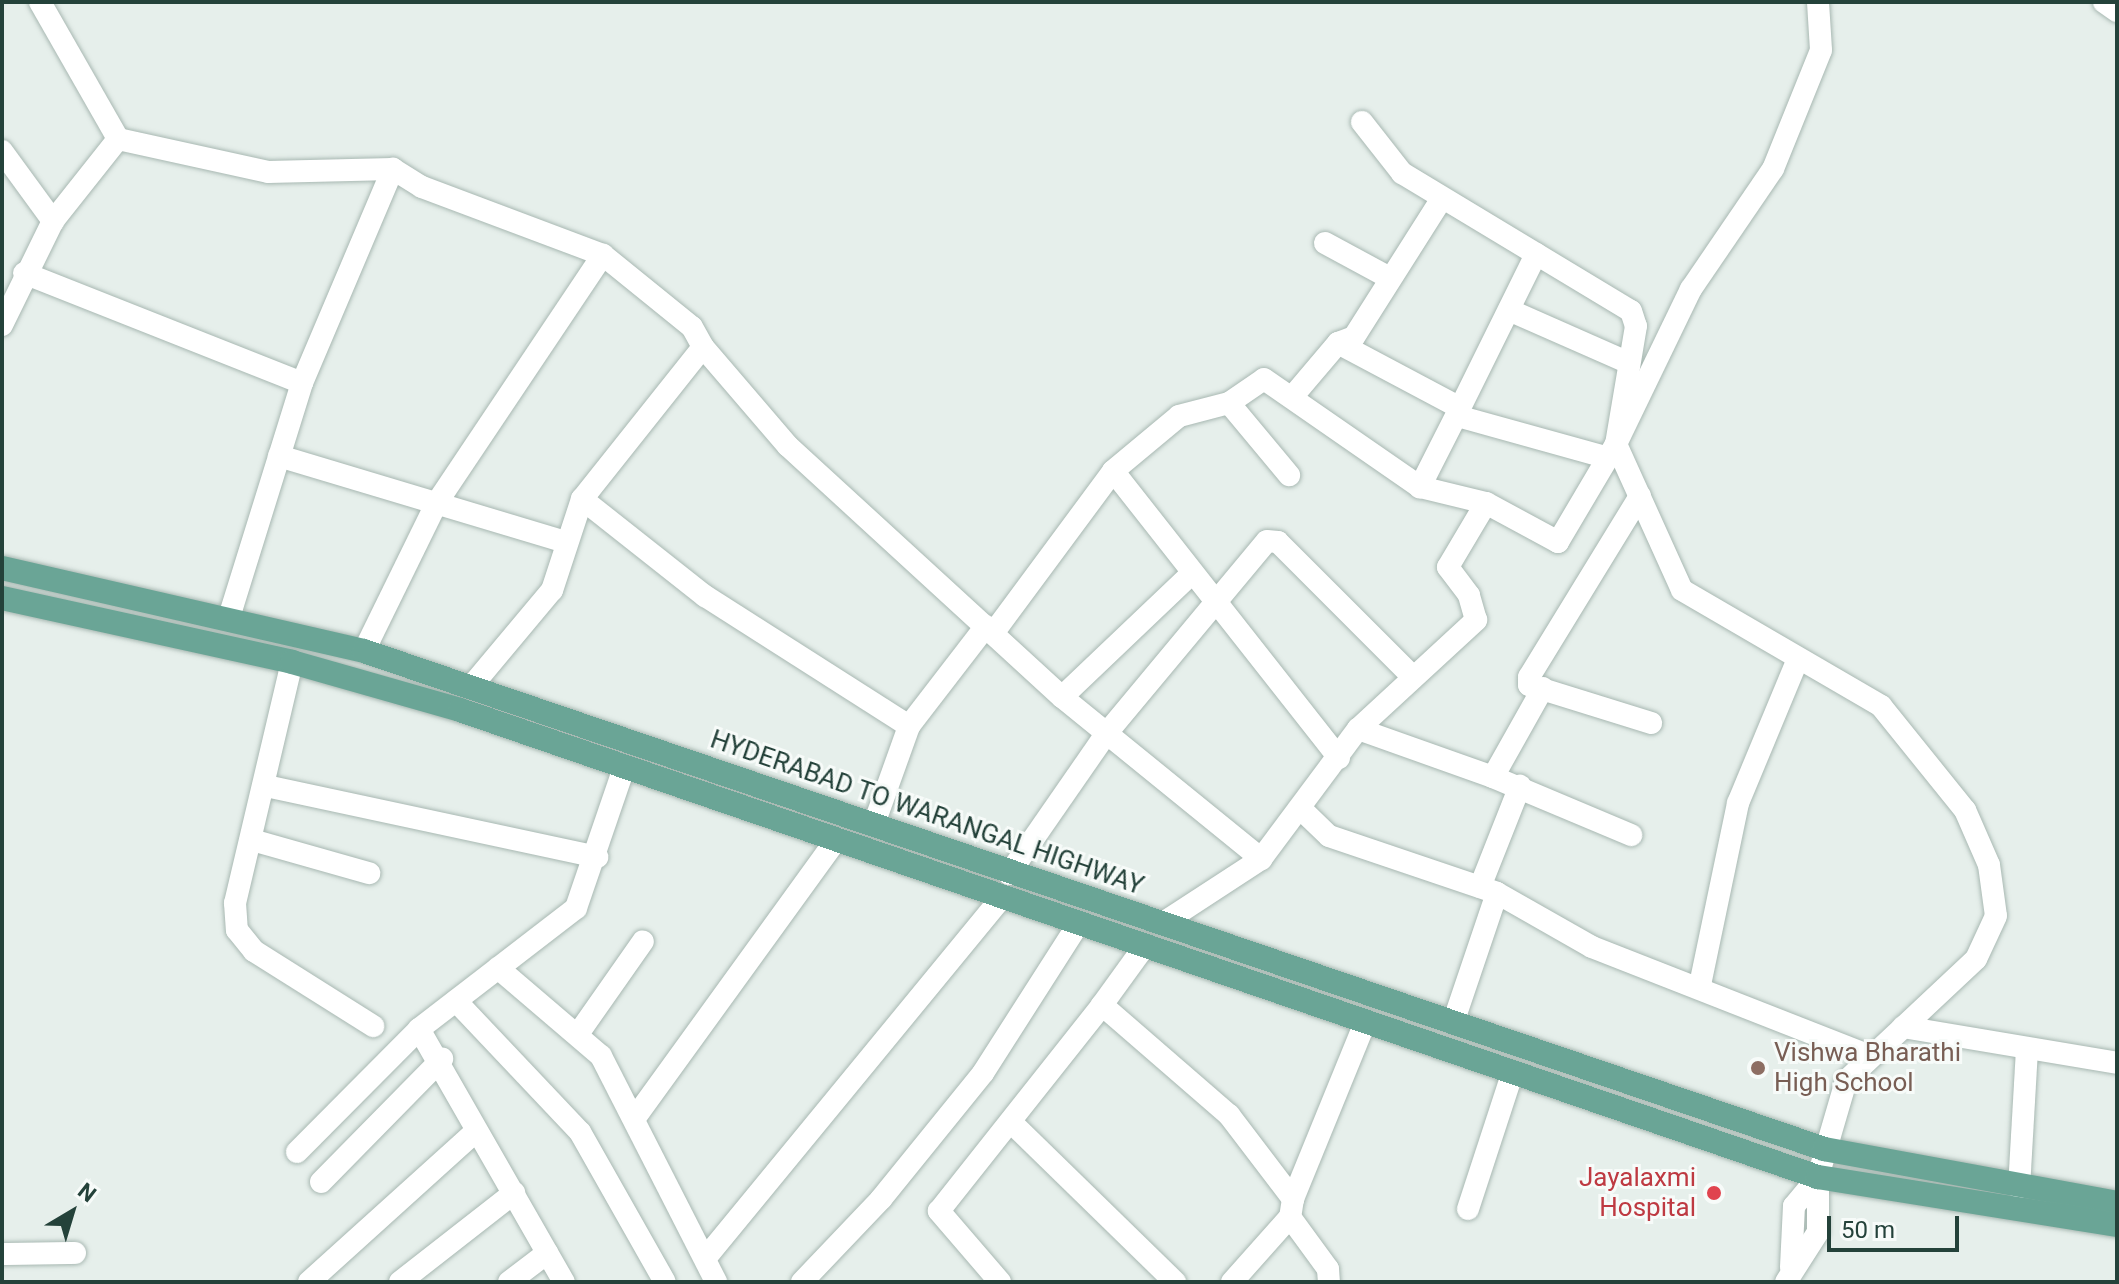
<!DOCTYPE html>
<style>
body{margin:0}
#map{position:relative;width:2119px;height:1284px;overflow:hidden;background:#e6efeb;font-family:Roboto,sans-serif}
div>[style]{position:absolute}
.roads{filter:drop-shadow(0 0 2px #a8b8b2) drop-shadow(0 0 2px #a8b8b2)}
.minor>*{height:22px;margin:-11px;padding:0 11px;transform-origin:11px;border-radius:11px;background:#fff}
.major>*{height:24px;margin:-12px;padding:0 12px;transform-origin:12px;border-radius:12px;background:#6aa596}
.dots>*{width:22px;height:22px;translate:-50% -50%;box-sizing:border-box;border:4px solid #f7fbf9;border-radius:50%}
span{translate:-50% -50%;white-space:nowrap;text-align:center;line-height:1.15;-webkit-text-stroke:6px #f7fbf9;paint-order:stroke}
.street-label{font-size:26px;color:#24423a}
.education-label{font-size:26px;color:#785e54}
.left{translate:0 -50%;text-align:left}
.health-label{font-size:26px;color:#be3a42}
.right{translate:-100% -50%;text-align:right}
.frame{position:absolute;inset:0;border:4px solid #24423a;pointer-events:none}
.north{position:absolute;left:32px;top:1172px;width:80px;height:80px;-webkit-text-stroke:6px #f7fbf9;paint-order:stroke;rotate:38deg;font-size:22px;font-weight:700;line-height:32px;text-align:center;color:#24423a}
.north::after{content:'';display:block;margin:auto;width:28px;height:36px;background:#24423a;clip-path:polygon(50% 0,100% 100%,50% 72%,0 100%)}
.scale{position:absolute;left:1827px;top:1216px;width:132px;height:36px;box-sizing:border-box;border:4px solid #24423a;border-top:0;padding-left:10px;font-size:24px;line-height:28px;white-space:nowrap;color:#24423a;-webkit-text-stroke:6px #f7fbf9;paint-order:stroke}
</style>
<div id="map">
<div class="roads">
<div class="minor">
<div style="left:40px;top:2px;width:158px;rotate:60.3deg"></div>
<div style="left:2104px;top:2px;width:16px;rotate:35deg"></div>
<div style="left:1362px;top:122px;width:65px;rotate:51.9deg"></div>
<div style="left:1402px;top:173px;width:267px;rotate:31.1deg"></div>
<div style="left:1631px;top:311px;width:16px;rotate:72deg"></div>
<div style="left:1636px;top:326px;width:120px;rotate:99.6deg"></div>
<div style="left:1616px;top:444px;width:160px;rotate:65.7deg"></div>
<div style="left:1682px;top:590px;width:230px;rotate:30.2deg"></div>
<div style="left:1881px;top:706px;width:134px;rotate:51.1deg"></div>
<div style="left:1965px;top:810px;width:60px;rotate:66.4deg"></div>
<div style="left:1989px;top:865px;width:51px;rotate:82.2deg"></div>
<div style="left:1996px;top:916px;width:47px;rotate:114.9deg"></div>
<div style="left:1976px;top:959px;width:178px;rotate:136.8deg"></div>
<div style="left:1846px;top:1081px;width:100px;rotate:106.3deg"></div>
<div style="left:1818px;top:1177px;width:55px;rotate:90deg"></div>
<div style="left:1818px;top:1232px;width:59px;rotate:122.6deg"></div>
<div style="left:2px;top:151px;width:87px;rotate:53.9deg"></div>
<div style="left:1325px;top:243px;width:72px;rotate:28.4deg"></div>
<div style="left:24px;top:273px;width:299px;rotate:21.6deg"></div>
<div style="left:302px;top:383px;width:246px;rotate:107.3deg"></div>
<div style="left:1509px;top:310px;width:129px;rotate:23.8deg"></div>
<div style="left:2px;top:325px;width:116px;rotate:-63.9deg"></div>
<div style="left:53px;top:221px;width:105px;rotate:-51.6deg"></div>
<div style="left:118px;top:139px;width:154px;rotate:12.4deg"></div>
<div style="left:268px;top:172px;width:125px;rotate:-1.4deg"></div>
<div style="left:393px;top:169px;width:34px;rotate:32deg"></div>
<div style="left:422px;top:187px;width:193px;rotate:20.6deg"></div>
<div style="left:603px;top:255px;width:114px;rotate:39deg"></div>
<div style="left:692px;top:327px;width:23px;rotate:61deg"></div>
<div style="left:703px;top:347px;width:194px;rotate:128.5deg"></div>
<div style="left:582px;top:499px;width:96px;rotate:108.2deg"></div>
<div style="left:552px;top:590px;width:126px;rotate:129.9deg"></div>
<div style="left:1338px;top:343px;width:17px;rotate:-21deg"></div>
<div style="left:1354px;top:337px;width:162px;rotate:-57.6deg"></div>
<div style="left:703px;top:347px;width:130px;rotate:49.4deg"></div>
<div style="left:788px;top:446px;width:372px;rotate:42.5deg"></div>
<div style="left:1062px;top:697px;width:257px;rotate:39.1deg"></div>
<div style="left:302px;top:383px;width:233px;rotate:-67deg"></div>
<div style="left:1293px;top:396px;width:70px;rotate:-49.7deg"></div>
<div style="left:1338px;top:343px;width:138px;rotate:28deg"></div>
<div style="left:1460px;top:408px;width:89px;rotate:116.9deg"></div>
<div style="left:1229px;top:403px;width:94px;rotate:50.2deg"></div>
<div style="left:1460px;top:408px;width:172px;rotate:-63.7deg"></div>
<div style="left:1461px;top:417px;width:149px;rotate:15.5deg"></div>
<div style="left:279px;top:456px;width:296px;rotate:16.7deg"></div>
<div style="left:1640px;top:496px;width:212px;rotate:121.5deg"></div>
<div style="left:1529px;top:677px;width:8px;rotate:90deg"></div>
<div style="left:1529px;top:685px;width:128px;rotate:17.3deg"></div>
<div style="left:582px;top:499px;width:157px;rotate:38.3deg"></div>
<div style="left:705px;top:596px;width:242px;rotate:32.5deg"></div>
<div style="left:994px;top:632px;width:200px;rotate:-53.5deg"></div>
<div style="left:364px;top:651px;width:164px;rotate:-63.9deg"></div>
<div style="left:436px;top:504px;width:300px;rotate:-56.2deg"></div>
<div style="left:292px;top:662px;width:248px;rotate:103.3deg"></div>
<div style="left:235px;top:903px;width:27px;rotate:86deg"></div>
<div style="left:237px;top:930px;width:27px;rotate:51deg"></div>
<div style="left:254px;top:951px;width:141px;rotate:32.2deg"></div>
<div style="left:1062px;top:697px;width:180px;rotate:-43.6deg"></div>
<div style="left:1358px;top:729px;width:143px;rotate:19.6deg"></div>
<div style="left:1493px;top:777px;width:102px;rotate:-60.7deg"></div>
<div style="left:1339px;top:758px;width:365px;rotate:-128.2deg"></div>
<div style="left:1113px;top:471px;width:86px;rotate:-39.8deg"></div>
<div style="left:1179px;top:416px;width:52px;rotate:-14.6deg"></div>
<div style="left:1229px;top:403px;width:42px;rotate:-34.4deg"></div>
<div style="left:1264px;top:379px;width:190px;rotate:34.7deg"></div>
<div style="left:1420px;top:487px;width:68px;rotate:13.6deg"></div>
<div style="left:1493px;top:777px;width:150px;rotate:22.8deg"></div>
<div style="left:266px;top:786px;width:339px;rotate:12.1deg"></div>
<div style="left:1301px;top:809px;width:39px;rotate:44deg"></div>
<div style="left:1329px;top:836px;width:177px;rotate:18.7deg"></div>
<div style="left:1497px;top:893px;width:109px;rotate:29.6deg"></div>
<div style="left:1592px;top:947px;width:295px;rotate:21.4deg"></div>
<div style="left:874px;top:824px;width:104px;rotate:-70.3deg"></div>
<div style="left:909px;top:726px;width:126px;rotate:-52.4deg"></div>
<div style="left:252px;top:840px;width:122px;rotate:15.8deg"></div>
<div style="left:1009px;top:874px;width:170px;rotate:-55.3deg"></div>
<div style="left:1106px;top:734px;width:251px;rotate:-50.2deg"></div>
<div style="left:1267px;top:541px;width:11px;rotate:5deg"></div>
<div style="left:1278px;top:542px;width:190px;rotate:45deg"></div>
<div style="left:1480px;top:887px;width:109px;rotate:-68.4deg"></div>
<div style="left:1163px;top:923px;width:117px;rotate:-33.1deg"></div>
<div style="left:1261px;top:859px;width:162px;rotate:-53.3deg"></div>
<div style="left:1358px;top:729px;width:161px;rotate:-42.7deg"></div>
<div style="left:1476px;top:620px;width:26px;rotate:-106deg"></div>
<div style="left:1469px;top:595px;width:35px;rotate:-127deg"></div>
<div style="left:1448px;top:567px;width:74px;rotate:-59.3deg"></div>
<div style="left:1486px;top:503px;width:82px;rotate:28.4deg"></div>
<div style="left:1558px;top:542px;width:114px;rotate:-59.4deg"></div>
<div style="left:1616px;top:444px;width:172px;rotate:-64.2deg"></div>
<div style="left:1691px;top:289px;width:145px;rotate:-55.7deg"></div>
<div style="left:1773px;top:169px;width:128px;rotate:-68deg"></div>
<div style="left:1821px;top:50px;width:48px;rotate:-93.6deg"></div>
<div style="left:498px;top:968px;width:135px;rotate:40.5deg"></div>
<div style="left:601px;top:1056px;width:254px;rotate:63deg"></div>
<div style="left:1700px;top:985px;width:186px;rotate:-78.2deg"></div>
<div style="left:1738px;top:803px;width:156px;rotate:-67.4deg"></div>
<div style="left:456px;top:1001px;width:180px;rotate:46.6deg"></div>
<div style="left:580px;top:1132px;width:172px;rotate:60.5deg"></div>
<div style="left:1102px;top:1005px;width:72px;rotate:-54.1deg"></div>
<div style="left:1453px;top:1023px;width:137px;rotate:-71.3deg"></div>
<div style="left:1903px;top:1027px;width:217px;rotate:9.5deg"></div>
<div style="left:419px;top:1029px;width:292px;rotate:60.2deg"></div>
<div style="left:578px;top:1034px;width:113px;rotate:-55deg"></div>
<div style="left:637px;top:1115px;width:341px;rotate:-54.1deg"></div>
<div style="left:1012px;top:1123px;width:228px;rotate:44.3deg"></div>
<div style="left:297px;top:1152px;width:173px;rotate:-45.2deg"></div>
<div style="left:419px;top:1029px;width:198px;rotate:-37.6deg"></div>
<div style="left:576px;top:908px;width:148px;rotate:-71.1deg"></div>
<div style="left:321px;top:1182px;width:173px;rotate:-45.5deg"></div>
<div style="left:2019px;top:1188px;width:138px;rotate:-86.7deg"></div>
<div style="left:1293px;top:1199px;width:190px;rotate:-67.8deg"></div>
<div style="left:1468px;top:1209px;width:142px;rotate:-71.9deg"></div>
<div style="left:2px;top:1254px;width:73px;rotate:-0.8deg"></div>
<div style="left:708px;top:1255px;width:465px;rotate:-50.6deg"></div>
<div style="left:1791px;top:1267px;width:61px;rotate:-87.2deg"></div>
<div style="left:1794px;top:1206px;width:38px;rotate:-50deg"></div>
<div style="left:309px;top:1282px;width:224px;rotate:-42.1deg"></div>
<div style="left:400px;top:1282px;width:145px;rotate:-38deg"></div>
<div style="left:509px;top:1282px;width:48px;rotate:-37.3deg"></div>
<div style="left:802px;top:1282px;width:115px;rotate:-46.4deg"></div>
<div style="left:881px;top:1199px;width:162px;rotate:-51deg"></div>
<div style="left:983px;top:1073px;width:174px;rotate:-57.4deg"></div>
<div style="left:1000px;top:1282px;width:94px;rotate:-130.7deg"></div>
<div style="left:939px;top:1211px;width:263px;rotate:-51.6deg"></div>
<div style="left:1102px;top:1005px;width:168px;rotate:40.9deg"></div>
<div style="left:1229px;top:1115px;width:106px;rotate:52.7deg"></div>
<div style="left:1293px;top:1199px;width:18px;rotate:99deg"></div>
<div style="left:1290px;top:1217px;width:64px;rotate:53.8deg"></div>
<div style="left:1328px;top:1269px;width:13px;rotate:86deg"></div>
<div style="left:1232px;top:1282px;width:87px;rotate:-48.3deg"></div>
</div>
<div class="major">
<div style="left:2px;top:568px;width:371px;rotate:12.9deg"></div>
<div style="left:364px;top:651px;width:1543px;rotate:18.83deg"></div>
<div style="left:1824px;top:1149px;width:298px;rotate:10.4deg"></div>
<div style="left:2px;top:598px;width:297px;rotate:12.4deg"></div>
<div style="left:292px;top:662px;width:175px;rotate:15.9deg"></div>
<div style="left:460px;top:710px;width:1436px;rotate:18.98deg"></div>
<div style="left:1818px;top:1177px;width:303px;rotate:9.1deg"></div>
</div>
</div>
<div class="dots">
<div style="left:1758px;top:1068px;background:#8d6e63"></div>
<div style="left:1714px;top:1193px;background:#e0444e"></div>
</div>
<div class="street-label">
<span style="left:927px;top:813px;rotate:19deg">HYDERABAD TO WARANGAL HIGHWAY</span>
</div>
<div class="education-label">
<span class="left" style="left:1774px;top:1068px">Vishwa Bharathi<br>High School</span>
</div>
<div class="health-label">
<span class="right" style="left:1696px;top:1193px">Jayalaxmi<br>Hospital</span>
</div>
<div class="frame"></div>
<div class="north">N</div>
<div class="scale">50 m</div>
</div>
